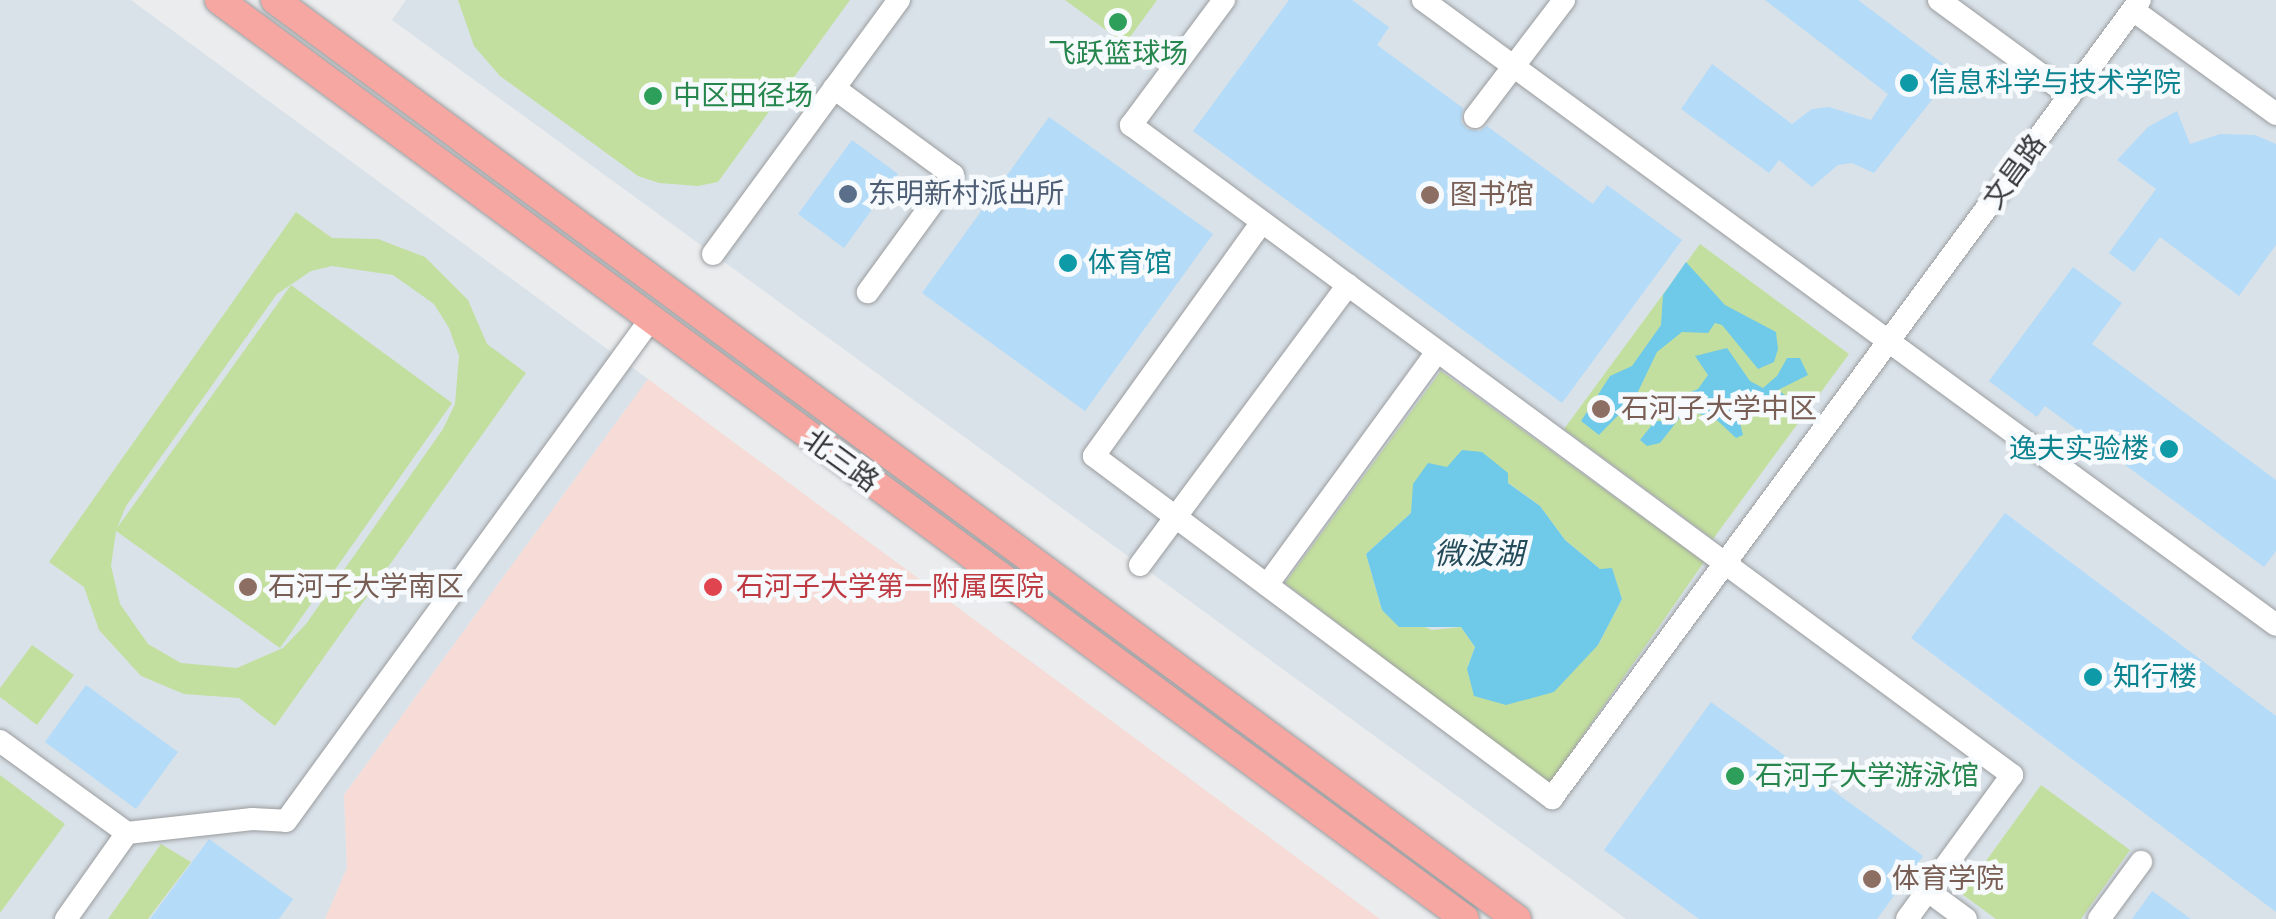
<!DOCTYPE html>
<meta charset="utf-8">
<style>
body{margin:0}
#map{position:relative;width:2276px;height:919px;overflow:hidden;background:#eaecee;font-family:Poppins,"Noto Sans SC",sans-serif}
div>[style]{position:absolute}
.built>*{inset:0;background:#d9e2e9}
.medical>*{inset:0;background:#f6dbd6}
.green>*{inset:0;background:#c3df9f}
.water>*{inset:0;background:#6fc9e9}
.building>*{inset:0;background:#b4dbf8}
.roads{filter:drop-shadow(0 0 2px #9a9c9e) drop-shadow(0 0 2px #9a9c9e)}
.minor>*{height:22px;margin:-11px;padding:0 11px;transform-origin:11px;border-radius:11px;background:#fff}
.major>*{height:28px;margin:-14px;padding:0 14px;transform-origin:14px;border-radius:14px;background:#f7a7a1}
.dots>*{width:28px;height:28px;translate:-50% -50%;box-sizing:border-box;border:5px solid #f7fafc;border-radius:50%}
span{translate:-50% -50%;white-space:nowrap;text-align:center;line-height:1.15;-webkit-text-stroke:9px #f7fafc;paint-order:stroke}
.leisure-label{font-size:28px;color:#27864d}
.left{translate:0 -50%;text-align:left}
.culture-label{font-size:28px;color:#0d838f}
.right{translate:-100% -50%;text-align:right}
.street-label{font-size:28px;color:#353637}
.service-label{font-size:28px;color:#4e5e75}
.education-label{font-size:28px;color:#785e54}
.health-label{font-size:28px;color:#be3a42}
.water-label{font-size:30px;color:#234b59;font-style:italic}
</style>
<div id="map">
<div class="built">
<div style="clip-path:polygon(0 0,131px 0,648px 379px,344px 795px,347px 868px,325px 919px,0 919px)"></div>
<div style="clip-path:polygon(406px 0,2276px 0,2276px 919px,1626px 919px,392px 20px)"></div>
</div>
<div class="medical">
<div style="clip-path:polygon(648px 379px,1380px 919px,325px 919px,347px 868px,344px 795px)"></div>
</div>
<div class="green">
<div style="clip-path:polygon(458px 0,850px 0,718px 182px,698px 186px,659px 183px,638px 176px,500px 76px,474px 46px)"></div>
<div style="clip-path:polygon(1065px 0,1157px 0,1125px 44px)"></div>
<div style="clip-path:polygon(evenodd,296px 212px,332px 238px,378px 239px,425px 257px,468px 300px,487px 344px,526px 373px,275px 726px,239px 698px,184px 694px,141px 676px,99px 630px,84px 587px,49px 562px,296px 212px,332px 266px,393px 275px,434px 304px,449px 328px,459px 356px,455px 404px,443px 429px,306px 624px,283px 648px,237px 668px,181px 663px,148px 644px,120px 604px,111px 566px,116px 531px,280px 648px,452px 403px,291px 285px,117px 528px,126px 506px,277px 294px,311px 271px,332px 266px)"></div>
<div style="clip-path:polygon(1700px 244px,1849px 354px,1713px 539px,1564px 429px)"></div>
<div style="clip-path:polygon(evenodd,1441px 371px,1704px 562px,1549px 784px,1285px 583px,1441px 371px,1507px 482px,1540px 506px,1565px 540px,1600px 569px,1612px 569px,1622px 599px,1598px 645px,1467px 669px,1475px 647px,1461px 627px,1432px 630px,1382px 610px,1366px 554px,1411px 513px,1507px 482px)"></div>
<div style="clip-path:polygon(32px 645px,74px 675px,37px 725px,0 697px,0 688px)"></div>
<div style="clip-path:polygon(0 775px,65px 824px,0 913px)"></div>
<div style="clip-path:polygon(2041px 785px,2130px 850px,2081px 919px,1996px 919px,1962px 894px)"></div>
<div style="clip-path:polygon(161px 844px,191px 862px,148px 919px,108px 919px)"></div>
</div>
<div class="water">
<div style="clip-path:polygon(1686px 262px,1725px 305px,1776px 332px,1778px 349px,1774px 362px,1758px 369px,1722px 325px,1715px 323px,1708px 333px,1682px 332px,1657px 352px,1635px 398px,1599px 435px,1581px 421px,1610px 376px,1632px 366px,1661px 325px,1663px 295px)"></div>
<div style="clip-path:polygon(1727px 348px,1750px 381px,1763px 388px,1777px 376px,1787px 358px,1800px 358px,1808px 375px,1778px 390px,1794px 402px,1786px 412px,1752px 413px,1740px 423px,1743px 435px,1736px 438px,1718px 421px,1695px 412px,1682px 415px,1660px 443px,1647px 446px,1640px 440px,1655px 421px,1665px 421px,1667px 414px,1654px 400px,1668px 401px,1698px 389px,1708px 375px,1695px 356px)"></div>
<div style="clip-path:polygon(1462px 450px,1482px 452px,1508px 473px,1508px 483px,1540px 506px,1565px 540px,1600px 569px,1612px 568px,1622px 599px,1598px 645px,1554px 692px,1506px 705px,1474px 696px,1467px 669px,1475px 647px,1461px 627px,1399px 627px,1382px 610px,1366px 554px,1411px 513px,1413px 484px,1428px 463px,1447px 467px)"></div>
</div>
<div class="building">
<div style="clip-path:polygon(1289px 0,1352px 0,1389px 27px,1377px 45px,1463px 108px,1461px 122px,1467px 129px,1480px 131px,1487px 126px,1593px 204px,1607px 185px,1682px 240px,1562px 403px,1193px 131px)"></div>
<div style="clip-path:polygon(1765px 0,1858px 0,1954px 72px,1874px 173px,1852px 163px,1838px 165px,1812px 187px,1779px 160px,1769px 173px,1681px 109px,1712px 64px,1792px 124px,1812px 109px,1829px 107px,1871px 120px,1888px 94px)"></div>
<div style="clip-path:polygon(2177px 111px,2190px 144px,2220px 134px,2255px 135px,2276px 144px,2276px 245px,2239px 296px,2160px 237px,2134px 272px,2109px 253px,2156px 189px,2117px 160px,2148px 127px)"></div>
<div style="clip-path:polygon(1049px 117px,1213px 234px,1085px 411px,922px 293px)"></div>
<div style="clip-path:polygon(852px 140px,898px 174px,844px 248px,798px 214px)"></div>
<div style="clip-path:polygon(2073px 267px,2122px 303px,2092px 344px,2276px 480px,2276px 551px,2264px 567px,2045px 406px,2037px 417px,1989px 381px)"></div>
<div style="clip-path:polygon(2005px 513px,2276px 716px,2276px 912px,1911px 638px)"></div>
<div style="clip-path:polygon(86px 685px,178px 752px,136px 809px,45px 742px)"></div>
<div style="clip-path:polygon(1711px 702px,1923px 856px,1877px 919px,1699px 919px,1604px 850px)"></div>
<div style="clip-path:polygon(209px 839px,293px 899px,279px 919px,150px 919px)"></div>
<div style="clip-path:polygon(2152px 891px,2191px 919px,2132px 919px)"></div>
</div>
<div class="roads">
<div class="minor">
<div style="left:1224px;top:0;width:156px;rotate:126.6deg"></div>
<div style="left:1131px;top:125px;width:1095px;rotate:36.42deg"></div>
<div style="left:2012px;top:775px;width:178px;rotate:126.1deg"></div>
<div style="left:1423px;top:0;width:1057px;rotate:36.23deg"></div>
<div style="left:1939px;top:0;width:162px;rotate:36.2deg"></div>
<div style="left:2133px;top:10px;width:177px;rotate:36deg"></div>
<div style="left:834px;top:88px;width:147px;rotate:36.2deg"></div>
<div style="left:953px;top:175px;width:145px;rotate:126deg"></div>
<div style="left:1475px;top:117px;width:147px;rotate:-52.7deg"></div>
<div style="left:1262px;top:222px;width:288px;rotate:125.7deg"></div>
<div style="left:1094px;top:456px;width:572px;rotate:36.75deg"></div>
<div style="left:1552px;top:798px;width:991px;rotate:-53.62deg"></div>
<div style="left:713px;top:254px;width:315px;rotate:-53.8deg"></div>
<div style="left:1140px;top:565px;width:349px;rotate:-53.4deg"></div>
<div style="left:1267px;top:585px;width:288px;rotate:-53.9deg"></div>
<div style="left:0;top:741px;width:157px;rotate:35.9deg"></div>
<div style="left:1928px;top:891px;width:47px;rotate:36.4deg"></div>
<div style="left:66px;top:919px;width:105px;rotate:-54.7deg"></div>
<div style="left:127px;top:833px;width:126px;rotate:-6.4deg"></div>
<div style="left:252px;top:819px;width:34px;rotate:3deg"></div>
<div style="left:286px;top:821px;width:619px;rotate:-54deg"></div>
<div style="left:2099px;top:919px;width:71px;rotate:-53.6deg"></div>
</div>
<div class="major">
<div style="left:219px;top:0;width:1548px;rotate:36.41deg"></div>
<div style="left:275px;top:0;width:1545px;rotate:36.5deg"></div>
</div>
</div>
<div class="dots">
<div style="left:1118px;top:22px;background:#2e9e5b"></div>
<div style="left:1909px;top:83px;background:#0f9aa8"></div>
<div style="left:653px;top:96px;background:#2e9e5b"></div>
<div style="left:848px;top:194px;background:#5c6f8a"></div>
<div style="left:1430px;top:195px;background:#8d6e63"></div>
<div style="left:1068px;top:263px;background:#0f9aa8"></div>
<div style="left:1601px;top:409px;background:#8d6e63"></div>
<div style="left:2169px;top:449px;background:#0f9aa8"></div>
<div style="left:248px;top:587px;background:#8d6e63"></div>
<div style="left:713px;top:587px;background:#e0444e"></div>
<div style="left:2093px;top:677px;background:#0f9aa8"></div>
<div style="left:1735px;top:776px;background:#2e9e5b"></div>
<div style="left:1872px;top:879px;background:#8d6e63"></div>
</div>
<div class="leisure-label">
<span style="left:1118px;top:54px">飞跃篮球场</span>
<span class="left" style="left:673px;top:96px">中区田径场</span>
<span class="left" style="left:1755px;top:776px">石河子大学游泳馆</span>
</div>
<div class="culture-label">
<span class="left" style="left:1929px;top:83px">信息科学与技术学院</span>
<span class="left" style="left:1088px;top:263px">体育馆</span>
<span class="right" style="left:2149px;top:449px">逸夫实验楼</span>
<span class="left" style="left:2113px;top:677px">知行楼</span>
</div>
<div class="street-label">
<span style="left:2015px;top:172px;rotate:-54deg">文昌路</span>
<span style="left:841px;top:461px;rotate:36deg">北三路</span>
</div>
<div class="service-label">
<span class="left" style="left:868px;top:194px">东明新村派出所</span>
</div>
<div class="education-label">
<span class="left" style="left:1450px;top:195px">图书馆</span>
<span class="left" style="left:1621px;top:409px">石河子大学中区</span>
<span class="left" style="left:268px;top:587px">石河子大学南区</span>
<span class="left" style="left:1892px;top:879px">体育学院</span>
</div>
<div class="health-label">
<span class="left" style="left:736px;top:587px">石河子大学第一附属医院</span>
</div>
<div class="water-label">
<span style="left:1479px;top:554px">微波湖</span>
</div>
</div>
